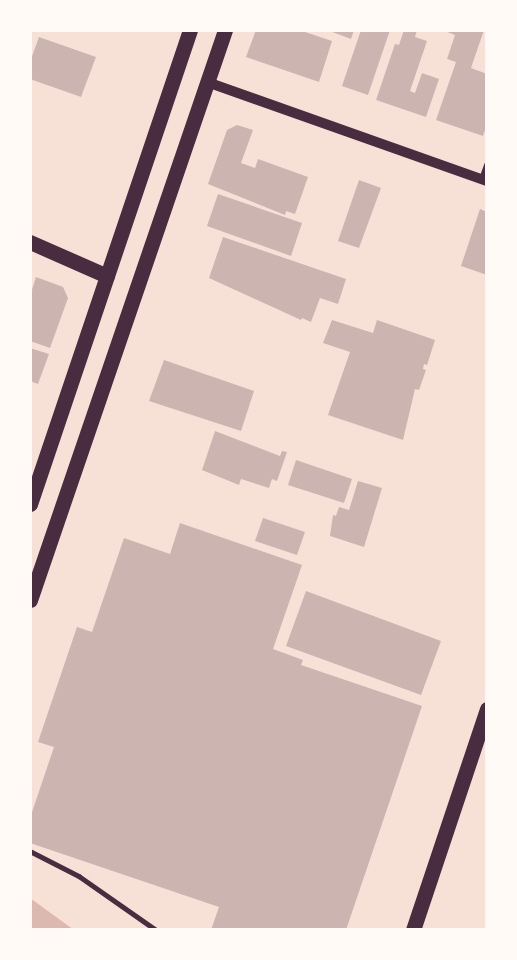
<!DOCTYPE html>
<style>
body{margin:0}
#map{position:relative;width:517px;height:960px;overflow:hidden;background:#f7e1d7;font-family:Overpass,sans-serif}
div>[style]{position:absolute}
.water>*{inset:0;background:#dcb8b0}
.building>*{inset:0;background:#ccb4b1}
.service>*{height:4.5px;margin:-2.25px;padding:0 2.25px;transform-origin:2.25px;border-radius:2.25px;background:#4a2c40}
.minor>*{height:6px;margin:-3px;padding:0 3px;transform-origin:3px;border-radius:3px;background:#4a2c40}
.tertiary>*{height:10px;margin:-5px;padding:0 5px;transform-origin:5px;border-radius:5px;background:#4a2c40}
.primary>*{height:15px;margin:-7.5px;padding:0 7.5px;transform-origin:7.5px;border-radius:7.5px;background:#4a2c40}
span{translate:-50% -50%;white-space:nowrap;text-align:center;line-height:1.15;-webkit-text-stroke:4.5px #fffaf5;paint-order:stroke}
.frame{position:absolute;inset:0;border:32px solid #fffaf5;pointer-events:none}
</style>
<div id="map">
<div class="water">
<div style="clip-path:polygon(30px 898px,74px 930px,30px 930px)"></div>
</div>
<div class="building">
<div style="clip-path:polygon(256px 30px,299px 30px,332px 41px,319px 82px,246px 57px)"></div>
<div style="clip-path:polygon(327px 30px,354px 30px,351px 39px)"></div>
<div style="clip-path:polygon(361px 30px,390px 30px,368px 95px,342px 86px)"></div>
<div style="clip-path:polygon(404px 30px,417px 30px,415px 37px,427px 41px,410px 91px,415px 93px,422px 73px,439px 79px,426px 117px,376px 100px,395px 44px,399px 45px)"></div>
<div style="clip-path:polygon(442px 30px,484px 30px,471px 68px,487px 74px,487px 124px,483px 136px,436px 120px,456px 62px,447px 59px,455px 35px)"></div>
<div style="clip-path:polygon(39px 37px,96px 57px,81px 97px,30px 79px,30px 62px)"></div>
<div style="clip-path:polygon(237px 125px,253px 130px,241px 163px,255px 168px,258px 159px,308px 177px,295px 214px,286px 211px,285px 215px,208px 184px,227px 130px)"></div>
<div style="clip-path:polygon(359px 180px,381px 188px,359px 248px,338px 241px)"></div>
<div style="clip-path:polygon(218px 194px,302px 223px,291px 256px,207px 226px)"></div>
<div style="clip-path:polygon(480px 209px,487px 212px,487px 275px,461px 266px)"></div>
<div style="clip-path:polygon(223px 237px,346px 279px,338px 304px,320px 298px,311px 322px,302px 318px,301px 320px,209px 278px)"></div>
<div style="clip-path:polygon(36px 277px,63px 287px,68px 298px,50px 348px,30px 341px,30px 296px)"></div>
<div style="clip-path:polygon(332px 320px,373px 333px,377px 320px,435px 340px,427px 365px,424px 364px,423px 369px,426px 370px,419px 390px,415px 389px,403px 440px,328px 415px,350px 352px,323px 343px)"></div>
<div style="clip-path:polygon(30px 348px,49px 354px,38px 384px,30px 381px)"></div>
<div style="clip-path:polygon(164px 360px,254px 391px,241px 431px,149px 401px)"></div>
<div style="clip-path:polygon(215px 431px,280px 456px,282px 451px,287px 452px,277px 481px,272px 479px,269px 488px,241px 479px,239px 485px,202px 470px)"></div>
<div style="clip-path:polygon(296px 460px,352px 479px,344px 503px,288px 485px)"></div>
<div style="clip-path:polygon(358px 481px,382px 488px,364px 547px,330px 536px,333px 515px,336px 516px,339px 507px,349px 510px)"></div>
<div style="clip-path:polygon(263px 518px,305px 532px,297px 555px,255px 541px)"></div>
<div style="clip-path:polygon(180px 523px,302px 565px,273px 649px,303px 660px,301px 665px,422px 706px,346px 930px,211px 930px,219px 907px,30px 843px,30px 818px,54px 747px,38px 742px,77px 627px,92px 632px,124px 538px,170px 554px)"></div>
<div style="clip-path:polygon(306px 591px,441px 641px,421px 695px,286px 646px)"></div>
</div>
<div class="service">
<div style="left:30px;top:851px;width:55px;rotate:27deg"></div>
<div style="left:79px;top:876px;width:94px;rotate:35deg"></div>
</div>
<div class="minor">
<div style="left:482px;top:179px;width:15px;rotate:-70deg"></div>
</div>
<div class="tertiary">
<div style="left:207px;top:82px;width:297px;rotate:19.5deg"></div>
</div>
<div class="primary">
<div style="left:30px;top:242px;width:84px;rotate:23.8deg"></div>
<div style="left:30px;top:504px;width:500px;rotate:-71.35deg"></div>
<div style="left:30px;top:600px;width:602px;rotate:-71.11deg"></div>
<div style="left:413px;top:930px;width:233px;rotate:-71.5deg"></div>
</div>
<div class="frame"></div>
</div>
